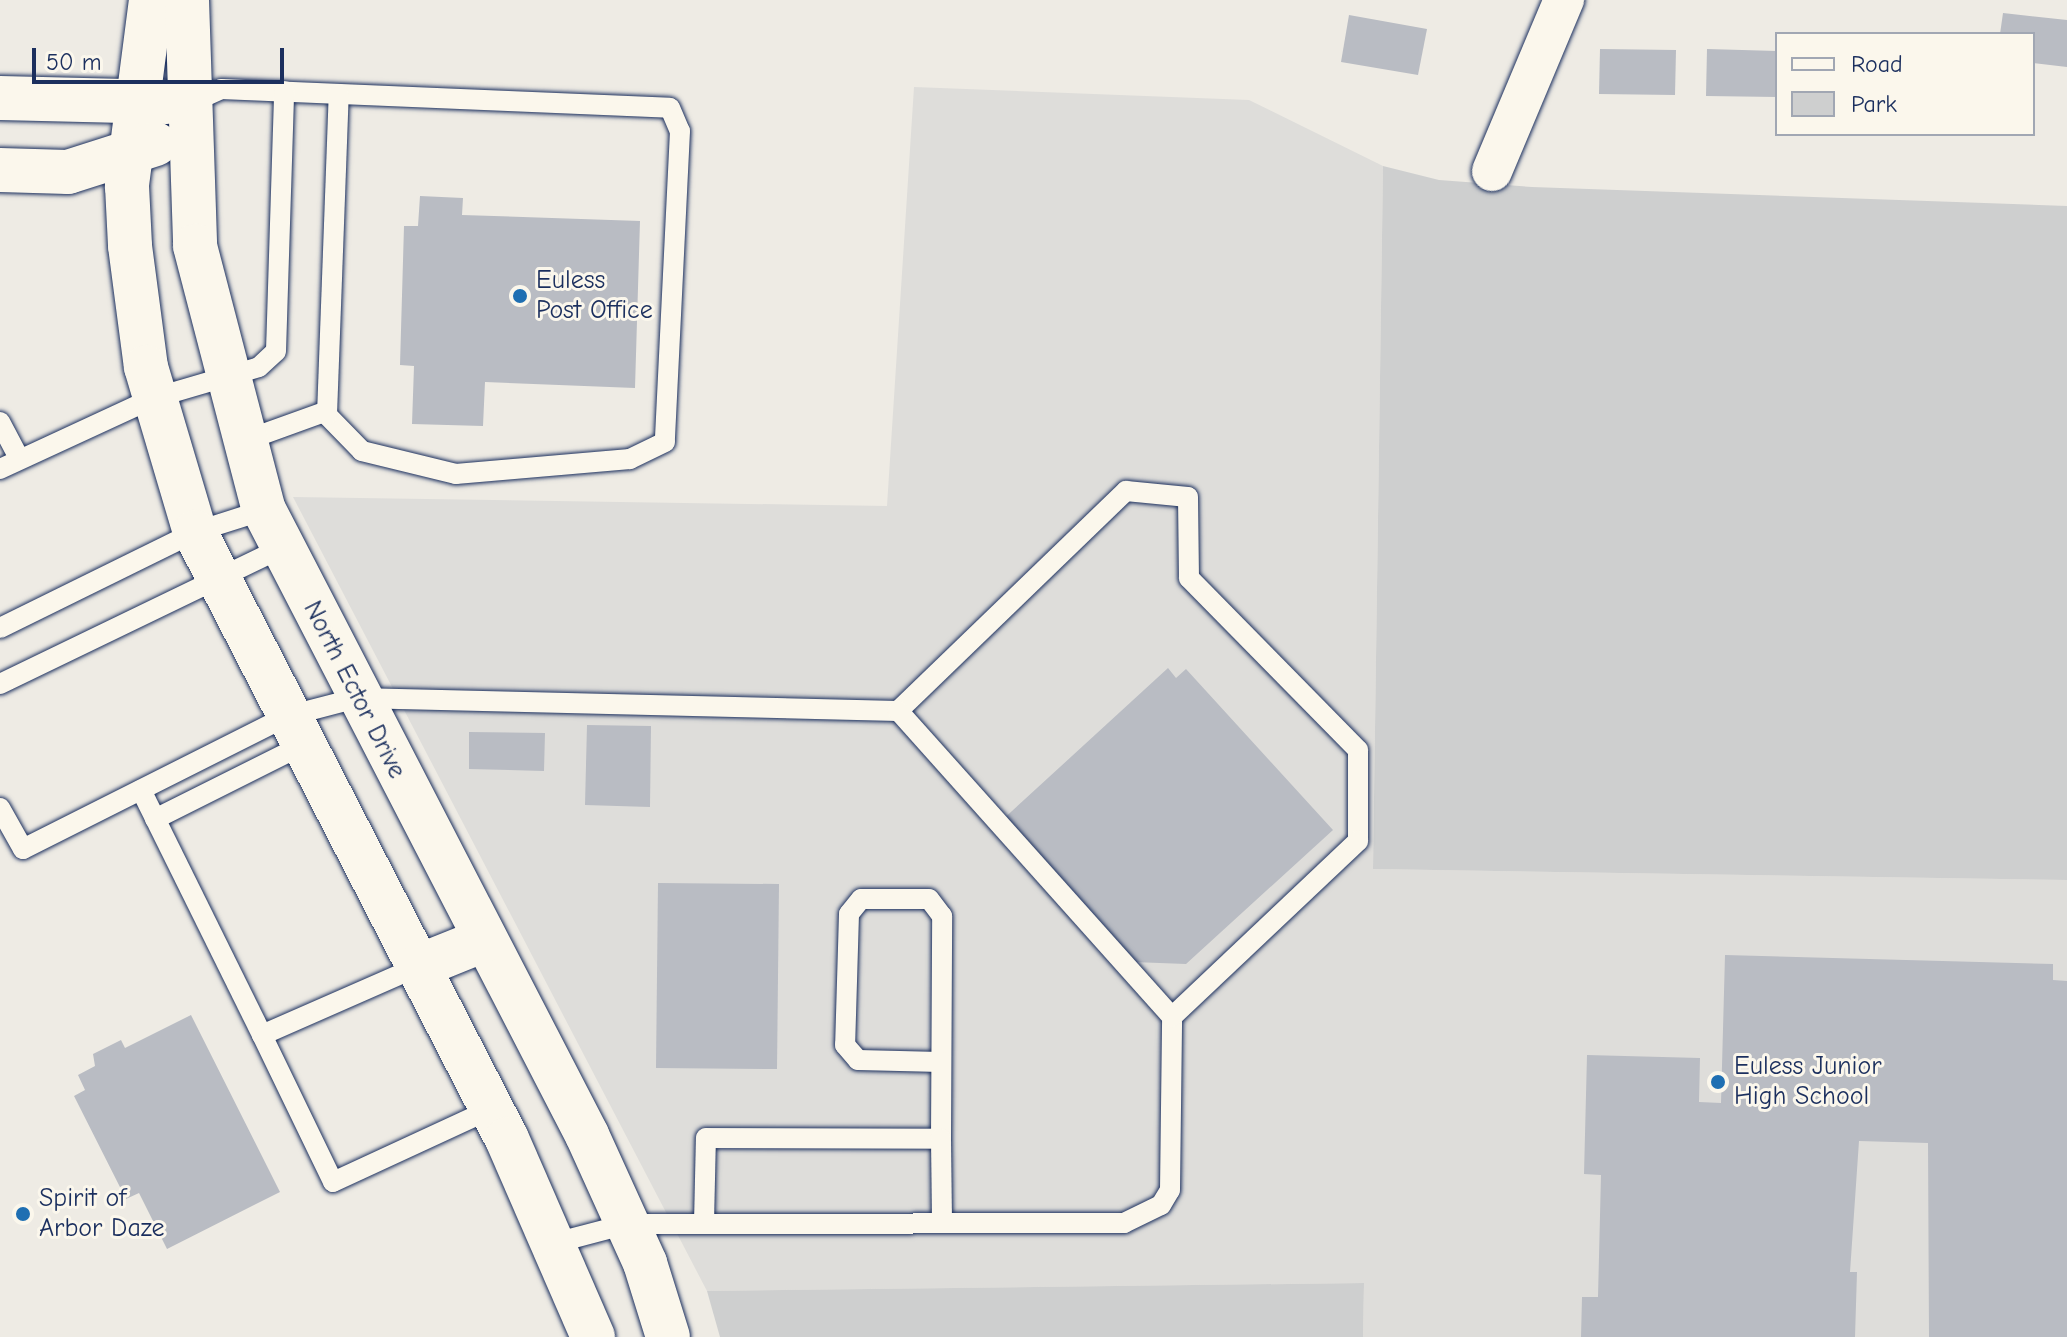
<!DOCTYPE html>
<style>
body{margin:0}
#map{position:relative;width:2067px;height:1337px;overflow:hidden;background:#eeebe4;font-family:"Comic Neue",sans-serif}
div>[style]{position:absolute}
.built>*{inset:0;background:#deddda}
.green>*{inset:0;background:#cecfcf}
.building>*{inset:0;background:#b9bcc3}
.roads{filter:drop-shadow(0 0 2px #1b2f5e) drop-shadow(0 0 2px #1b2f5e)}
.service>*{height:20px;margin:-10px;padding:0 10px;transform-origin:10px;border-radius:10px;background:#fbf7ec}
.minor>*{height:40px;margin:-20px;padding:0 20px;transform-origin:20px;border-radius:20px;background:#fbf7ec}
.tertiary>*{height:44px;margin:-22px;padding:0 22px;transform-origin:22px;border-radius:22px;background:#fbf7ec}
.dots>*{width:22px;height:22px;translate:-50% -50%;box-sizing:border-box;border:4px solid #fbf7ec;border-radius:50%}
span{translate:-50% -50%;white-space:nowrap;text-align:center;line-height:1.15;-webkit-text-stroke:6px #fbf7ec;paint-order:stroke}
.poi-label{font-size:26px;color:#1b2f5e}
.left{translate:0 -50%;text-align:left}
.street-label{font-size:26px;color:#1b2f5e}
.legend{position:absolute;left:1775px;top:32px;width:260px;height:104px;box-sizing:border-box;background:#fbf7ec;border:2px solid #a1a7b3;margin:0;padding:10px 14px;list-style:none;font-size:24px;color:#1b2f5e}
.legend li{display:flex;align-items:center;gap:16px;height:40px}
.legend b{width:40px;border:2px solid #a1a7b3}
.scale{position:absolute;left:32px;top:48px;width:252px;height:36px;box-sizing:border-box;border:4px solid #1b2f5e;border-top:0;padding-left:10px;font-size:24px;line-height:28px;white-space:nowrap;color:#1b2f5e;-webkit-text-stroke:6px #fbf7ec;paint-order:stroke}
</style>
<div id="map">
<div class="built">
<div style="clip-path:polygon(914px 87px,1249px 100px,1383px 166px,1373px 869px,2067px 880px,2067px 1337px,1363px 1337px,1364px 1283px,707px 1291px,293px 497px,887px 506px)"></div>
</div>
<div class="green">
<div style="clip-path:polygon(1383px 166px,1439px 180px,1532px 187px,2067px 206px,2067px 880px,1373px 869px)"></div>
<div style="clip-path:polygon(1364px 1283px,1363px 1337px,720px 1337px,707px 1291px)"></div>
</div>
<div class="building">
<div style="clip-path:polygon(2003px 13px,2067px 20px,2067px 67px,2033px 63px,2033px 34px,2000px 34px)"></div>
<div style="clip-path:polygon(1349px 15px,1427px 29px,1418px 75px,1341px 62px)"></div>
<div style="clip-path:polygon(1600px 49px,1676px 50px,1675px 95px,1599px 94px)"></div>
<div style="clip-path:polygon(1707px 49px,1777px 51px,1777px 97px,1706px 96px)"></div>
<div style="clip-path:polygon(420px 196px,463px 198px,462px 215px,640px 221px,635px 388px,485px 382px,483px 426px,412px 424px,414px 366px,400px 365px,404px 226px,418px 226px)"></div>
<div style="clip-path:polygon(1168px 668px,1176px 678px,1186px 669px,1333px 830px,1186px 964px,1133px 962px,1000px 822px)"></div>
<div style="clip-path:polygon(587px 725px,651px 726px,650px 807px,585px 805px)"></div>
<div style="clip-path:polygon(469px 732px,545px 733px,544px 771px,469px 769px)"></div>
<div style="clip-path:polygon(658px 883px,779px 884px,777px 1069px,656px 1068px)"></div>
<div style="clip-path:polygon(1725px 955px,2053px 964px,2053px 980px,2067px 981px,2067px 1337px,1929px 1337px,1928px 1143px,1859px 1141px,1850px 1272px,1857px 1272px,1855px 1337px,1581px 1337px,1582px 1297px,1598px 1297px,1601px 1175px,1584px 1174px,1587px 1055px,1700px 1058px,1699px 1102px,1721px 1103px)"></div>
<div style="clip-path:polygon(191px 1015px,280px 1192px,167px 1249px,139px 1193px,126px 1199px,74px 1096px,85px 1090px,78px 1075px,95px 1066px,93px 1054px,121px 1040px,125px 1048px)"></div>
</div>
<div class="roads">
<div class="service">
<div style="left:190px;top:103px;width:34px;rotate:-24deg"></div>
<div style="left:221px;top:89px;width:449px;rotate:2.4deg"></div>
<div style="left:670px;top:108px;width:25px;rotate:67deg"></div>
<div style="left:680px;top:131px;width:311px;rotate:92.8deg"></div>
<div style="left:665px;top:442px;width:39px;rotate:154deg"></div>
<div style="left:630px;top:459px;width:175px;rotate:175.1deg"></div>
<div style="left:456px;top:474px;width:97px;rotate:-166.3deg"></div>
<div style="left:362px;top:451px;width:50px;rotate:-134.2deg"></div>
<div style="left:327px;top:415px;width:321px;rotate:-87.9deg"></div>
<div style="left:0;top:422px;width:41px;rotate:62.2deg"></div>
<div style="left:244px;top:441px;width:88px;rotate:-19.9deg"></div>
<div style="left:0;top:469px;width:170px;rotate:-24.8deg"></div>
<div style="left:154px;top:398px;width:109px;rotate:-16.4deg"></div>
<div style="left:259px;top:367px;width:23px;rotate:-43deg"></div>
<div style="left:276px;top:351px;width:260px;rotate:-88.2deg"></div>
<div style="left:0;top:628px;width:217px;rotate:-26.2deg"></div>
<div style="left:195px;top:532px;width:72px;rotate:-17.7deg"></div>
<div style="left:0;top:684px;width:312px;rotate:-25.8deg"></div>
<div style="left:141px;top:790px;width:273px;rotate:63.7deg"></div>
<div style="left:262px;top:1035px;width:169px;rotate:-23.7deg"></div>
<div style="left:0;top:808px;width:47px;rotate:60.7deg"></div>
<div style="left:23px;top:849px;width:297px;rotate:-26.7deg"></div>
<div style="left:288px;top:716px;width:71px;rotate:-14.6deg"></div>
<div style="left:357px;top:698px;width:541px;rotate:1.38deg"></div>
<div style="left:898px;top:711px;width:317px;rotate:-44deg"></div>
<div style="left:1126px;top:491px;width:62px;rotate:5.5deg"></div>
<div style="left:1188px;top:497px;width:81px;rotate:89.3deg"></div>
<div style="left:1189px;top:578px;width:241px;rotate:45.5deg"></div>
<div style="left:1358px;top:750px;width:91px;rotate:90deg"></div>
<div style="left:1358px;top:841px;width:256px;rotate:136.6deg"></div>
<div style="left:155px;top:819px;width:165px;rotate:-26.6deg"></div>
<div style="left:262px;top:1035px;width:163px;rotate:64.2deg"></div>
<div style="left:333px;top:1182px;width:174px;rotate:-24.8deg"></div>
<div style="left:941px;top:1139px;width:223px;rotate:-89.7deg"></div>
<div style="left:942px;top:916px;width:21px;rotate:-127deg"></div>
<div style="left:929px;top:899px;width:68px;rotate:180deg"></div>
<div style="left:861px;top:899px;width:19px;rotate:129deg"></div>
<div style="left:849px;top:914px;width:131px;rotate:91.7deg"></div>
<div style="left:845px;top:1045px;width:20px;rotate:49deg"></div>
<div style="left:858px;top:1060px;width:83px;rotate:1.4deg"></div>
<div style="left:704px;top:1223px;width:85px;rotate:-88.7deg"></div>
<div style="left:706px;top:1138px;width:235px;rotate:0.2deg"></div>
<div style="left:941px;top:1139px;width:84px;rotate:89.3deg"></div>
<div style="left:551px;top:1244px;width:79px;rotate:-14.7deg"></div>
<div style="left:627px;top:1224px;width:497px;rotate:-0.1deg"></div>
<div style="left:1124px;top:1223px;width:41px;rotate:-25.9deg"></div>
<div style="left:1161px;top:1205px;width:17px;rotate:-59deg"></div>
<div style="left:1170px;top:1190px;width:173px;rotate:-89.3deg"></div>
<div style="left:1172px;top:1017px;width:411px;rotate:-131.8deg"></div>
</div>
<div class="minor">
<div style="left:1492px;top:171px;width:186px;rotate:-67.2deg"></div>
</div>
<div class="tertiary">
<div style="left:151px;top:0;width:188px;rotate:97.4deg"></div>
<div style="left:127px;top:186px;width:60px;rotate:87.1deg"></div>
<div style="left:130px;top:246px;width:122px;rotate:82.5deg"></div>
<div style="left:146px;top:367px;width:172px;rotate:73.5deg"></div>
<div style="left:195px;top:532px;width:682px;rotate:62.8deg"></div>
<div style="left:507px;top:1139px;width:216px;rotate:66.5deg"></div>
<div style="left:187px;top:0;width:246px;rotate:88.1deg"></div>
<div style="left:195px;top:246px;width:273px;rotate:75.4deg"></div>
<div style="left:264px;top:510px;width:704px;rotate:62.67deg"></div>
<div style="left:587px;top:1135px;width:141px;rotate:65.6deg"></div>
<div style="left:645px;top:1263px;width:77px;rotate:72.7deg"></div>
<div style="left:0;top:98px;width:167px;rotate:1.4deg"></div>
<div style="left:0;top:170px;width:68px;rotate:1.7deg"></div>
<div style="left:68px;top:172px;width:92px;rotate:-17.7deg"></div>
<div style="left:417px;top:967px;width:72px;rotate:-21.9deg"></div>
</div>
</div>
<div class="dots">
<div style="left:520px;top:296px;background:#1f6fb2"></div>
<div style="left:1718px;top:1082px;background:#1f6fb2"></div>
<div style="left:23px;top:1214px;background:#1f6fb2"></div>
</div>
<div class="poi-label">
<span class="left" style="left:536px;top:296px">Euless<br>Post Office</span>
<span class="left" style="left:1734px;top:1082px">Euless Junior<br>High School</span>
<span class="left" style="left:39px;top:1214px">Spirit of<br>Arbor Daze</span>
</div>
<div class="street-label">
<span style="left:354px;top:690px;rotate:63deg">North Ector Drive</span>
</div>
<ul class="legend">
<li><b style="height:10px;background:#fbf7ec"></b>Road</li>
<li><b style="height:22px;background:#cecfcf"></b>Park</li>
</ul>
<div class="scale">50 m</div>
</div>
